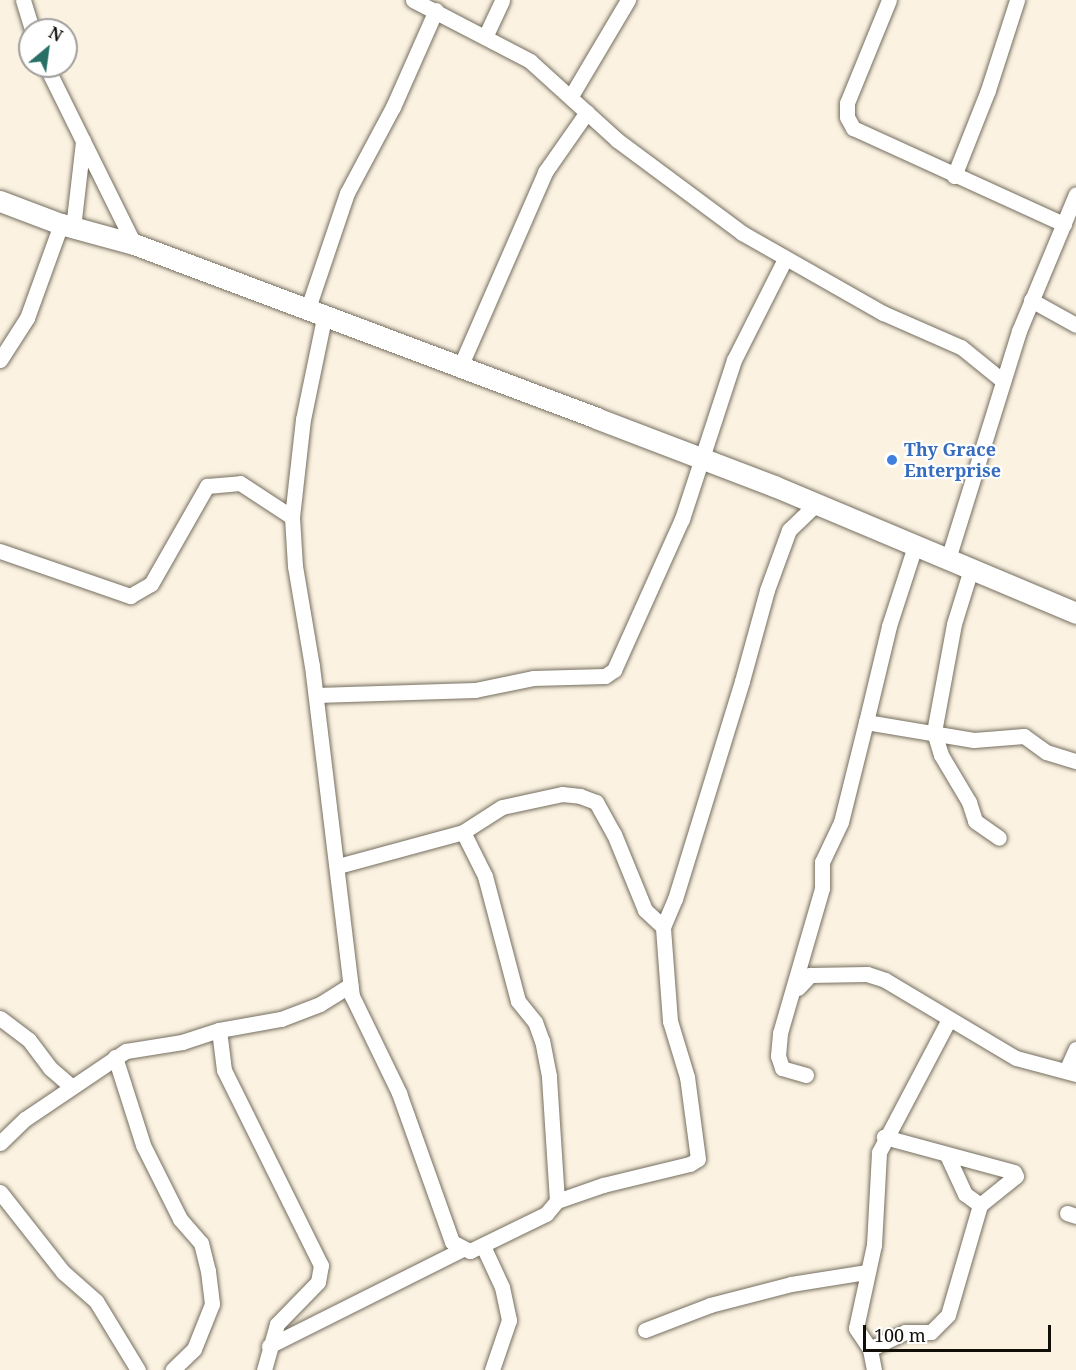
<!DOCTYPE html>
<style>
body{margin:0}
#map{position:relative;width:1076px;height:1370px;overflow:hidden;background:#fbf2e1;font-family:"Noto Serif",serif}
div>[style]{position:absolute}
.roads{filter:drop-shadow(0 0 2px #756e5f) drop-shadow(0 0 2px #756e5f)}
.street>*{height:15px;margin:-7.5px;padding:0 7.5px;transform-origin:7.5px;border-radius:7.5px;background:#fff}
.secondary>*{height:21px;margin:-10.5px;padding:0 10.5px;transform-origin:10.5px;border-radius:10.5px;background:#fff}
.dots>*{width:16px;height:16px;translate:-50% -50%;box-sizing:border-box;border:3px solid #fff;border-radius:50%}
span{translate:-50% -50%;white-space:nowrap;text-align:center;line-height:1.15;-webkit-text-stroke:4.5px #fff;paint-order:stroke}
.shop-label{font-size:18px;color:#366cbe;font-weight:700}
.left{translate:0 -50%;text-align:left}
.north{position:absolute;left:18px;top:18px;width:60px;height:60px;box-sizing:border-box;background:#fff;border:2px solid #a09f9c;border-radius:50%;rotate:29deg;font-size:16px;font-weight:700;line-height:24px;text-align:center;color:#110e08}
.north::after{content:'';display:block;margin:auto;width:21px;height:27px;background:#287066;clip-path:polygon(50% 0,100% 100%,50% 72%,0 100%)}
.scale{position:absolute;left:863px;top:1325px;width:188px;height:27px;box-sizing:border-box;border:3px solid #110e08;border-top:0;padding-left:8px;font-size:18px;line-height:21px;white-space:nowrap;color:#110e08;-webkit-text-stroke:4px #fff;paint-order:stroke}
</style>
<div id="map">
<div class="roads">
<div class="street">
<div style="left:23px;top:0;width:31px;rotate:73deg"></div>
<div style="left:413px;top:0;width:132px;rotate:27.5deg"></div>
<div style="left:530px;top:61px;width:118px;rotate:42.2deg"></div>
<div style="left:617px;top:140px;width:156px;rotate:36.6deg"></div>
<div style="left:742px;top:233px;width:162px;rotate:29.6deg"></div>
<div style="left:883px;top:313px;width:85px;rotate:23.6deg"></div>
<div style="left:961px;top:347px;width:54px;rotate:39deg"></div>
<div style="left:889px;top:0;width:111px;rotate:112.2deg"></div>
<div style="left:847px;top:103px;width:14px;rotate:90deg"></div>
<div style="left:847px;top:117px;width:13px;rotate:61deg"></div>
<div style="left:853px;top:128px;width:232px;rotate:24.5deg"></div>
<div style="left:486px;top:35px;width:38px;rotate:-65deg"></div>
<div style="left:46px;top:66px;width:199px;rotate:63.7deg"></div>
<div style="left:571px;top:96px;width:112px;rotate:-59.3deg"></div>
<div style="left:954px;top:176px;width:92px;rotate:-68.4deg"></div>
<div style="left:988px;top:90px;width:95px;rotate:-72.1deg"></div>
<div style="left:73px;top:228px;width:88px;rotate:-83.4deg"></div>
<div style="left:1031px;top:300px;width:51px;rotate:29.1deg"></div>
<div style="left:307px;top:311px;width:125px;rotate:-71.3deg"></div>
<div style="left:347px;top:193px;width:98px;rotate:-61.9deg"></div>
<div style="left:393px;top:107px;width:106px;rotate:-66.1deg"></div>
<div style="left:324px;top:318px;width:103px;rotate:101.7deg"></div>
<div style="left:303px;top:419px;width:99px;rotate:96.4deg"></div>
<div style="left:292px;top:517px;width:49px;rotate:86.5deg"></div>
<div style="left:295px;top:566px;width:101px;rotate:80.4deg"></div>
<div style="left:312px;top:666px;width:332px;rotate:83.1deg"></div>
<div style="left:352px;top:996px;width:108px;rotate:64.1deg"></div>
<div style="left:399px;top:1093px;width:158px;rotate:70.4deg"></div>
<div style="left:452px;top:1242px;width:20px;rotate:27deg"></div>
<div style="left:470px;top:1251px;width:85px;rotate:-26deg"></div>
<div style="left:546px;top:1214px;width:17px;rotate:-50deg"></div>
<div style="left:557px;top:1201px;width:125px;rotate:-93.7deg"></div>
<div style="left:549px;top:1076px;width:36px;rotate:-101deg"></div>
<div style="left:542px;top:1041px;width:20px;rotate:-110deg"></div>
<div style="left:535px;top:1022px;width:27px;rotate:-129deg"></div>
<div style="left:518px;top:1001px;width:129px;rotate:-104.8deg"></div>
<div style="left:485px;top:876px;width:49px;rotate:-116.6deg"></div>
<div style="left:0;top:360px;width:50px;rotate:-57.3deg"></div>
<div style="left:27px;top:318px;width:100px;rotate:-70.1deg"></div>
<div style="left:460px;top:367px;width:213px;rotate:-66.4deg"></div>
<div style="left:545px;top:172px;width:73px;rotate:-55deg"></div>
<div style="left:0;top:551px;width:138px;rotate:19.1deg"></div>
<div style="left:130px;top:596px;width:24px;rotate:-30deg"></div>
<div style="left:151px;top:584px;width:113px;rotate:-60.3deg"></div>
<div style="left:207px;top:486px;width:33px;rotate:-5deg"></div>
<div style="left:240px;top:483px;width:62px;rotate:33.2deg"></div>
<div style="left:948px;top:559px;width:239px;rotate:-72.7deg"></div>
<div style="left:1019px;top:331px;width:148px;rotate:-67.4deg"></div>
<div style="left:971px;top:569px;width:58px;rotate:107.2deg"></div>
<div style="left:954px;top:624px;width:110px;rotate:100.5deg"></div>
<div style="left:934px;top:732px;width:24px;rotate:73deg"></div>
<div style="left:941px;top:755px;width:55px;rotate:59.2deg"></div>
<div style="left:969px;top:802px;width:20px;rotate:72deg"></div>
<div style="left:975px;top:821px;width:29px;rotate:35deg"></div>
<div style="left:316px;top:695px;width:159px;rotate:-1.8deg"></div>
<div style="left:475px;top:690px;width:59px;rotate:-11.7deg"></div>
<div style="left:533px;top:678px;width:72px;rotate:-1.6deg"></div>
<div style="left:605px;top:676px;width:11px;rotate:-34deg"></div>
<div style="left:614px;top:670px;width:166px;rotate:-65.8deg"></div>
<div style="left:682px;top:519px;width:167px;rotate:-71.9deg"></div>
<div style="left:734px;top:360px;width:113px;rotate:-63.2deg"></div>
<div style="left:866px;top:722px;width:99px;rotate:-76.5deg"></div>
<div style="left:889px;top:626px;width:84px;rotate:-72deg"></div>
<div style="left:338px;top:866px;width:130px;rotate:-15.2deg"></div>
<div style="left:463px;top:832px;width:46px;rotate:-32.7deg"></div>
<div style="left:502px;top:807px;width:61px;rotate:-12.2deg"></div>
<div style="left:562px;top:794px;width:18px;rotate:6deg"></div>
<div style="left:580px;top:796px;width:17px;rotate:21deg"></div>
<div style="left:596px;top:802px;width:37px;rotate:61deg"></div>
<div style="left:614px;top:834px;width:82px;rotate:67.8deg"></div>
<div style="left:645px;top:910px;width:25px;rotate:43deg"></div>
<div style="left:663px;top:927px;width:30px;rotate:-67deg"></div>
<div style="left:675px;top:899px;width:228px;rotate:-72.9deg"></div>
<div style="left:742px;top:681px;width:94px;rotate:-74.6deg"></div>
<div style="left:767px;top:590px;width:64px;rotate:-69.9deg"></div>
<div style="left:789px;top:530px;width:37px;rotate:-44deg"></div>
<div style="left:798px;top:988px;width:18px;rotate:-47deg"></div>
<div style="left:810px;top:975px;width:57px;rotate:-1deg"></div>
<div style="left:867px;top:974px;width:19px;rotate:18deg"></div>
<div style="left:885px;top:980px;width:152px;rotate:30.8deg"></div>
<div style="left:1016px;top:1058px;width:62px;rotate:14.9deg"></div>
<div style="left:0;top:1018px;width:36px;rotate:37deg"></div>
<div style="left:29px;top:1040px;width:35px;rotate:53deg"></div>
<div style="left:50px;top:1068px;width:29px;rotate:41deg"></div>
<div style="left:219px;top:1030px;width:40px;rotate:82.9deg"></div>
<div style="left:224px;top:1070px;width:218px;rotate:63.6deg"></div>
<div style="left:321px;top:1265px;width:17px;rotate:100deg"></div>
<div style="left:318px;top:1282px;width:59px;rotate:134.3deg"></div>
<div style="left:277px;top:1324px;width:48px;rotate:105.8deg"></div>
<div style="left:115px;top:1057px;width:92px;rotate:72.3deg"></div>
<div style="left:143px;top:1145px;width:83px;rotate:63.4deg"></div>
<div style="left:180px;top:1219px;width:32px;rotate:49deg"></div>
<div style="left:201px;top:1243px;width:29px;rotate:76deg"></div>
<div style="left:208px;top:1271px;width:33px;rotate:83deg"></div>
<div style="left:212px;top:1304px;width:48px;rotate:111.8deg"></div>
<div style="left:194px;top:1349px;width:30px;rotate:136deg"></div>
<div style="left:1066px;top:1071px;width:24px;rotate:-66deg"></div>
<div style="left:806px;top:1075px;width:25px;rotate:-164deg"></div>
<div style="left:782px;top:1068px;width:13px;rotate:-108deg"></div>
<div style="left:778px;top:1056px;width:23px;rotate:-85deg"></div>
<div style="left:780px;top:1033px;width:151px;rotate:-73.8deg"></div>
<div style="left:822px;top:888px;width:26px;rotate:-90deg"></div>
<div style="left:822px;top:862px;width:44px;rotate:-64.6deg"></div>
<div style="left:841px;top:822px;width:103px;rotate:-76deg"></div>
<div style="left:866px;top:722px;width:109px;rotate:9.5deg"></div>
<div style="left:974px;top:740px;width:50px;rotate:-4.6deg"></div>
<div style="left:1024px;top:736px;width:27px;rotate:36deg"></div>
<div style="left:1046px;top:752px;width:31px;rotate:17deg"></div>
<div style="left:0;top:1143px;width:35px;rotate:-44deg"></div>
<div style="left:25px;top:1119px;width:122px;rotate:-34deg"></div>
<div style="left:126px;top:1051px;width:57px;rotate:-9.1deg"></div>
<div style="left:182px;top:1042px;width:39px;rotate:-18deg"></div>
<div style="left:219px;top:1030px;width:63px;rotate:-10.1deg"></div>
<div style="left:281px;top:1019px;width:42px;rotate:-21deg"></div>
<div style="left:320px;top:1004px;width:36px;rotate:-32deg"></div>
<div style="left:947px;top:1155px;width:43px;rotate:65.2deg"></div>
<div style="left:965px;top:1194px;width:19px;rotate:36deg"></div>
<div style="left:0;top:1192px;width:102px;rotate:51.8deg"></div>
<div style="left:63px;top:1272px;width:44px;rotate:41.3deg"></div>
<div style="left:96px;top:1301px;width:81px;rotate:58.7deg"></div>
<div style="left:557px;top:1201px;width:49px;rotate:-19.2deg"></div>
<div style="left:603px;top:1185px;width:89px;rotate:-13.6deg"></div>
<div style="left:690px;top:1164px;width:9px;rotate:-32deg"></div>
<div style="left:698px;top:1159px;width:83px;rotate:-97.6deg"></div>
<div style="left:687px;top:1077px;width:59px;rotate:-106.9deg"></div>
<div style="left:670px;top:1021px;width:94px;rotate:-94.3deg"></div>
<div style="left:1067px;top:1213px;width:9px;rotate:18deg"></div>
<div style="left:483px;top:1246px;width:45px;rotate:65.1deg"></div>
<div style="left:502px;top:1287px;width:34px;rotate:78deg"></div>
<div style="left:509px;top:1320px;width:53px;rotate:108.8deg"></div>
<div style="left:645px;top:1330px;width:70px;rotate:-21deg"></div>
<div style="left:710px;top:1305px;width:84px;rotate:-14.5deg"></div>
<div style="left:791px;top:1284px;width:77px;rotate:-9deg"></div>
<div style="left:269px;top:1346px;width:215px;rotate:-26.6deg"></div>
<div style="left:870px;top:1349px;width:39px;rotate:-26deg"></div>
<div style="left:905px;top:1332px;width:26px"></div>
<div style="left:931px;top:1332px;width:24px;rotate:-45deg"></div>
<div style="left:948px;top:1315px;width:115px;rotate:-73.8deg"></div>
<div style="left:980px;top:1205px;width:46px;rotate:-38.9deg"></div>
<div style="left:1016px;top:1176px;width:4px;rotate:-117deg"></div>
<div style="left:1014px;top:1172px;width:135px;rotate:-164.9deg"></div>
<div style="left:874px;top:1370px;width:21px;rotate:-101deg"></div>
<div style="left:870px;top:1349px;width:25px;rotate:-124deg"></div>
<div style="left:856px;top:1328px;width:85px;rotate:-77.8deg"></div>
<div style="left:874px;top:1245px;width:93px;rotate:-86.9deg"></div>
<div style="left:879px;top:1152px;width:150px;rotate:-62.2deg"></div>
</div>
<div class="secondary">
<div style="left:0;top:201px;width:65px;rotate:20.7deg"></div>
<div style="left:61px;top:224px;width:76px;rotate:15.3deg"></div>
<div style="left:134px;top:244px;width:494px;rotate:20.6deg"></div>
<div style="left:596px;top:418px;width:191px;rotate:20.9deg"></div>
<div style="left:774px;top:486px;width:328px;rotate:22.8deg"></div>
</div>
</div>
<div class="dots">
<div style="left:892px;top:460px;background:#3f7fe0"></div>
</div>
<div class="shop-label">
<span class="left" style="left:904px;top:460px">Thy Grace<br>Enterprise</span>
</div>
<div class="north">N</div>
<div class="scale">100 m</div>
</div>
